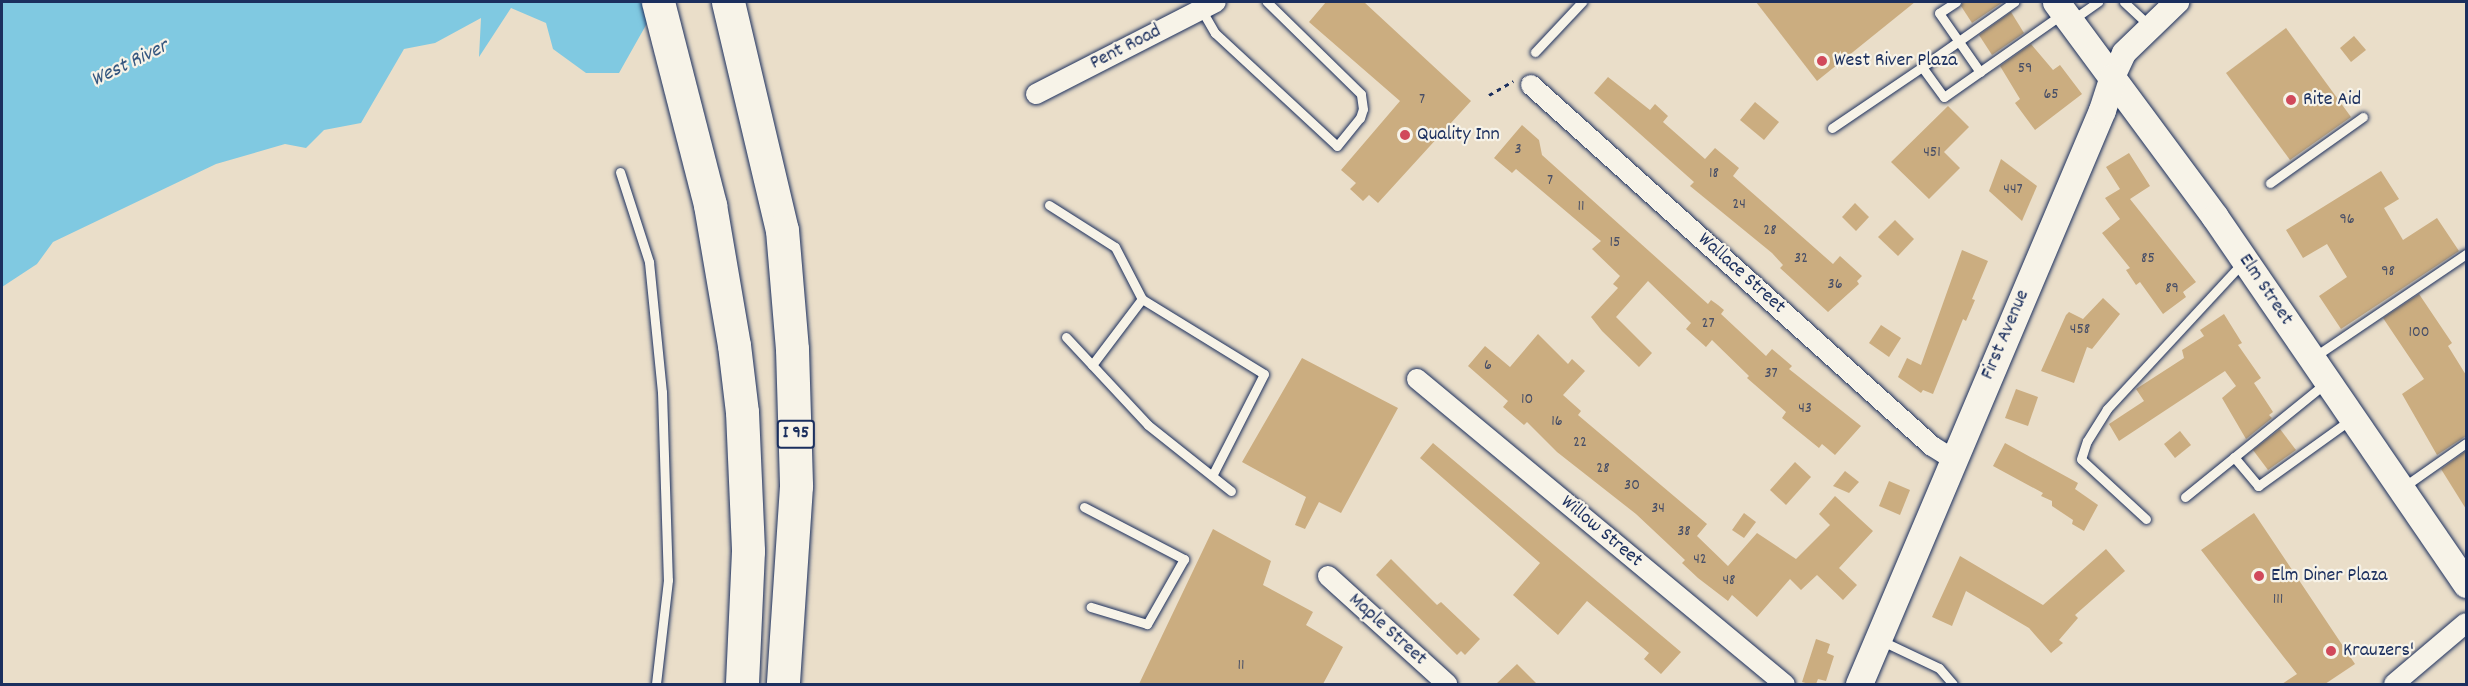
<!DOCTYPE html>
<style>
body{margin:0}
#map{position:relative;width:2468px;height:686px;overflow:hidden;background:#eadec9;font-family:Dekko,sans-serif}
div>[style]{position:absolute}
.water>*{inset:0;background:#80c9e1}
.building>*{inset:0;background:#cbad80}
.path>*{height:3px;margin-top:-1.5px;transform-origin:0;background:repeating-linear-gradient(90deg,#1b2f5e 0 4.5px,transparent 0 9px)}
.roads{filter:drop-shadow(0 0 2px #1b2f5e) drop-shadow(0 0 2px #1b2f5e)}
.service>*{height:9px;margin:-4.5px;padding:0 4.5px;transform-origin:4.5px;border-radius:4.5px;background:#f7f3e8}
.minor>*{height:20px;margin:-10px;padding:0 10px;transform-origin:10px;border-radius:10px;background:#f7f3e8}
.tertiary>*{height:24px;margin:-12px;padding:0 12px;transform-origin:12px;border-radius:12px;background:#f7f3e8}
.secondary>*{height:27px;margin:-13.5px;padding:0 13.5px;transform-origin:13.5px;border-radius:13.5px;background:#f7f3e8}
.motorway>*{height:33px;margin:-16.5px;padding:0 16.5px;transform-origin:16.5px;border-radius:16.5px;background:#f7f3e8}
.dots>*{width:16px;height:16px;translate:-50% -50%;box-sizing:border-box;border:3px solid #f7f3e8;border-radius:50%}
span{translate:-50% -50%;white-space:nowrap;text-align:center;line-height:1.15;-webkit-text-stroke:4.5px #f7f3e8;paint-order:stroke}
.number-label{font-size:16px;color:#474e66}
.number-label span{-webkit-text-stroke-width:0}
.shield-label span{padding:2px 4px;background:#f7f3e8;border:2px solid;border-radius:4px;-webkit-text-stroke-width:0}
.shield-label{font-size:18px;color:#1b2f5e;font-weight:700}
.street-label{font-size:20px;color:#1b2f5e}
.poi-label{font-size:20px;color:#1b2f5e}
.left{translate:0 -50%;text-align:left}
.water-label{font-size:21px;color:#34567f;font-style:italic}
.frame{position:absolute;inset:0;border:3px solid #1b2f5e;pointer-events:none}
</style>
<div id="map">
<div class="water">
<div style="clip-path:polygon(2px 2px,18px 3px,659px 2px,619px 73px,586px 73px,553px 49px,546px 23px,511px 8px,479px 57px,481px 18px,435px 43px,404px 49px,361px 123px,324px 130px,306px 148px,285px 144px,216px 164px,53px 242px,37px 264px,2px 287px)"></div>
</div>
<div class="building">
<div style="clip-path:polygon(1326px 2px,1364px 2px,1471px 101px,1378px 203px,1369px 195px,1363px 201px,1350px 189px,1356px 183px,1341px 170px,1400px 101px,1309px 22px)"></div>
<div style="clip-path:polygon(1756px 2px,1915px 2px,1817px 81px)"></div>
<div style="clip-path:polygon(1963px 2px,2003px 2px,1972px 23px,1961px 6px)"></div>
<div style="clip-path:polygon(2011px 12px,2024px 33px,1992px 55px,1979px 35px)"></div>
<div style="clip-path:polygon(2286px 28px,2351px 117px,2290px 160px,2226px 73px)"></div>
<div style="clip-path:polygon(2354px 36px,2366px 50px,2351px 62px,2340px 48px)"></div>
<div style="clip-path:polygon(2031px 44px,2053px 70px,2060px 65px,2082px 94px,2035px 130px,2015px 103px,2020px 99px,2000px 66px)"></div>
<div style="clip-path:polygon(1608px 77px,1650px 110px,1655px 104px,1668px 116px,1663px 122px,1705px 159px,1715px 148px,1739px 168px,1733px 176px,1833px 264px,1840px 256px,1862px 276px,1857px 281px,1859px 284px,1828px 312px,1780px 268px,1783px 265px,1772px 253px,1690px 186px,1694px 182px,1594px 93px)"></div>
<div style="clip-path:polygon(1755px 102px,1779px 122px,1764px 140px,1740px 120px)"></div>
<div style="clip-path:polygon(1948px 106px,1969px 127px,1944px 152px,1960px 168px,1929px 199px,1891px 162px)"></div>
<div style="clip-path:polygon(1522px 125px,1539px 140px,1542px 155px,1708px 304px,1711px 300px,1718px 305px,1724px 310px,1721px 314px,1766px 356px,1772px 349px,1792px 366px,1789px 369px,1861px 426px,1835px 455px,1822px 444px,1819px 448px,1782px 418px,1786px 412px,1747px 378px,1749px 376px,1712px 340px,1706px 347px,1686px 329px,1691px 323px,1648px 281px,1616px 317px,1652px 353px,1639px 367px,1602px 331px,1591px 317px,1618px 288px,1613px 284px,1620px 276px,1592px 249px,1601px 241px,1516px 169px,1512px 173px,1494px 158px)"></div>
<div style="clip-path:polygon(2129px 153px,2150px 186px,2130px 199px,2196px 282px,2183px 292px,2186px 297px,2163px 314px,2140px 282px,2136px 285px,2126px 270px,2130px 268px,2102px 233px,2120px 219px,2105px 198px,2120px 189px,2106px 167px)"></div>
<div style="clip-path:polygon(2001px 159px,2037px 186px,2022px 221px,1989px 191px)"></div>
<div style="clip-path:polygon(2381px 171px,2399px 199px,2384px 208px,2403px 240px,2437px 218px,2459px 251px,2341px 329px,2319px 296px,2347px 277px,2327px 244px,2303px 258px,2286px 230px)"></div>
<div style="clip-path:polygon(1855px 203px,1869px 217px,1856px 231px,1842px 217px)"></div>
<div style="clip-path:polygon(1895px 220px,1914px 239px,1898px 256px,1878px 237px)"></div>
<div style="clip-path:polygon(1962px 250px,1988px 261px,1972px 299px,1975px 300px,1966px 321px,1963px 319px,1933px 394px,1923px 390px,1921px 393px,1898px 377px,1907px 358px,1921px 365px)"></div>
<div style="clip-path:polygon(2419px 294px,2452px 343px,2448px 346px,2466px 375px,2466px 436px,2437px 455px,2402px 394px,2424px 379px,2383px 318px)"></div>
<div style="clip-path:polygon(2103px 298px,2120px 314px,2092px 349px,2087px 347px,2074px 383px,2041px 371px,2066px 315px,2069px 312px,2083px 319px)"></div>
<div style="clip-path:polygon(2224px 314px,2242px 343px,2238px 345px,2261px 378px,2254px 383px,2273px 412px,2269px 415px,2272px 418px,2246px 439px,2222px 398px,2236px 386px,2225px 371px,2119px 441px,2109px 424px,2144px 401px,2136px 389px,2184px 358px,2182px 350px,2204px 336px,2200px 330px)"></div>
<div style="clip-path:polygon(1881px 325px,1901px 338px,1889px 357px,1869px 343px)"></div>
<div style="clip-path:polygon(1538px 334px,1568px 364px,1572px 359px,1585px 371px,1563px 395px,1581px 411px,1578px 415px,1707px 524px,1697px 536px,1728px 566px,1757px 533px,1796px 559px,1830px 525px,1819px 514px,1835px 496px,1873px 531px,1839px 568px,1857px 585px,1843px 600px,1817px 575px,1801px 590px,1790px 579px,1757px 617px,1732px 595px,1728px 601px,1698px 578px,1682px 563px,1685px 560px,1636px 514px,1557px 452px,1527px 422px,1524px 425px,1503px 407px,1508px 401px,1468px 366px,1485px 346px,1510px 367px)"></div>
<div style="clip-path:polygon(1302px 358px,1398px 408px,1341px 513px,1319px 502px,1305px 529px,1295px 525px,1306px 497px,1242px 462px)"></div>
<div style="clip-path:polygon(2016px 389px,2038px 397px,2028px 426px,2005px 418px)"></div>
<div style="clip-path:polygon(2280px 429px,2296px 450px,2268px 470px,2253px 450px)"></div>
<div style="clip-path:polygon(2180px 431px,2191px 445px,2175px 458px,2164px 444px)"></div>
<div style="clip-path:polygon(1433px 443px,1681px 652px,1661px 674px,1644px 659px,1649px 653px,1587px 601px,1558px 635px,1513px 595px,1540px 563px,1420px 458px)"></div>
<div style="clip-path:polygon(2005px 443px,2078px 483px,2075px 489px,2098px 505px,2084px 531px,2072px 524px,2073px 520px,2052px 506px,2052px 501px,2041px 496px,2043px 493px,1993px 466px)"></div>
<div style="clip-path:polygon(2466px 451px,2466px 509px,2441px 469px)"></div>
<div style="clip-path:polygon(1795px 462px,1811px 477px,1786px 505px,1770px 490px)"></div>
<div style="clip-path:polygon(1845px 471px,1859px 482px,1849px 493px,1833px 486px)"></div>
<div style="clip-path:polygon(1889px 481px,1910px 490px,1900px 515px,1879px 506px)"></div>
<div style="clip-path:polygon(1744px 513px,1756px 522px,1744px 538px,1732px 530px)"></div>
<div style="clip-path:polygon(2254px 513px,2355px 664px,2325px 684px,2282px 684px,2297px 674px,2201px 550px)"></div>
<div style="clip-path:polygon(1213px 529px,1271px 561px,1263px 585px,1313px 612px,1306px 625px,1343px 647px,1323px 684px,1139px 684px)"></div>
<div style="clip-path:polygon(2106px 549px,2125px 571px,2075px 615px,2078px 618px,2059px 640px,2063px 643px,2051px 653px,2029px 628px,1966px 591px,1952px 626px,1932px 617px,1960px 556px,2043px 605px)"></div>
<div style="clip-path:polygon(1391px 559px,1437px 605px,1441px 602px,1480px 639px,1465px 655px,1461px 651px,1457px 655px,1376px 575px)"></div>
<div style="clip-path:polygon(1816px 639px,1830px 644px,1827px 653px,1834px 656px,1826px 681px,1818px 679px,1816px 684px,1809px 684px,1802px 682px)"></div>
<div style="clip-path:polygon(1517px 664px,1537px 684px,1496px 684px)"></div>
</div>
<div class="path">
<div style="left:1489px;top:95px;width:28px;rotate:-30deg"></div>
</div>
<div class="roads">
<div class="service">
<div style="left:1956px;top:2px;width:20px;rotate:147deg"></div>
<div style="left:1939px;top:13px;width:72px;rotate:55.2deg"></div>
<div style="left:2124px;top:2px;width:37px;rotate:43deg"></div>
<div style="left:1201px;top:9px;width:28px;rotate:60deg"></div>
<div style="left:1215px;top:33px;width:166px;rotate:42.8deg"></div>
<div style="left:1337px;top:146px;width:36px;rotate:-51deg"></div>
<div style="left:1360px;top:118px;width:9px;rotate:-72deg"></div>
<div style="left:1363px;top:109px;width:15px;rotate:-98deg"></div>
<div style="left:1361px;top:94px;width:132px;rotate:-135.6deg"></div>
<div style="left:2072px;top:20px;width:32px;rotate:-35deg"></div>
<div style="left:1535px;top:52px;width:69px;rotate:-46.8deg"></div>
<div style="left:1922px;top:67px;width:113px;rotate:-35.2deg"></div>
<div style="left:1832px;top:128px;width:109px;rotate:-34.1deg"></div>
<div style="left:1922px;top:67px;width:37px;rotate:54deg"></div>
<div style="left:1944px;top:97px;width:144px;rotate:-35.1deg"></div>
<div style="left:620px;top:172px;width:95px;rotate:72.1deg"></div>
<div style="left:649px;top:262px;width:131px;rotate:84.3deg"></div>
<div style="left:662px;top:392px;width:188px;rotate:88.2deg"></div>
<div style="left:668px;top:580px;width:105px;rotate:96.6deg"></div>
<div style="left:2270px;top:183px;width:114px;rotate:-35.4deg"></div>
<div style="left:1049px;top:205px;width:78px;rotate:32.5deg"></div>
<div style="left:1115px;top:247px;width:59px;rotate:62.6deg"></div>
<div style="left:1142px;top:299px;width:143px;rotate:31.6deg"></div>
<div style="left:1264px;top:374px;width:114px;rotate:117deg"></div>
<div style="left:1066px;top:337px;width:120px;rotate:47deg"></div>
<div style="left:1148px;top:425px;width:106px;rotate:38.5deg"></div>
<div style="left:2314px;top:357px;width:184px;rotate:-34.1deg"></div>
<div style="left:1092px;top:365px;width:83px;rotate:-52.9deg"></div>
<div style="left:2234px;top:457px;width:38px;rotate:50deg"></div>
<div style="left:2258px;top:486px;width:113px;rotate:-35.7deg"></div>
<div style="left:2402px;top:488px;width:78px;rotate:-35.1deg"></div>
<div style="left:2185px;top:497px;width:181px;rotate:-39deg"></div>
<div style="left:1084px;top:507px;width:113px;rotate:27.5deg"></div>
<div style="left:1184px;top:559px;width:75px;rotate:119.6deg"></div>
<div style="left:1147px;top:624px;width:59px;rotate:-163.1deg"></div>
<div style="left:2146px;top:519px;width:88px;rotate:-137.3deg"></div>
<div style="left:2081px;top:459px;width:19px;rotate:-72deg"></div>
<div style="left:2087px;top:441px;width:38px;rotate:-58deg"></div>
<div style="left:2107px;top:409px;width:200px;rotate:-47.2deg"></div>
<div style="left:1880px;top:640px;width:65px;rotate:25.4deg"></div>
<div style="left:1939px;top:668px;width:21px;rotate:49deg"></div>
</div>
<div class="minor">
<div style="left:1531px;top:85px;width:540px;rotate:42deg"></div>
<div style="left:1932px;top:446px;width:25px;rotate:32deg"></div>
<div style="left:1036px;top:94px;width:202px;rotate:-27.1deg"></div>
<div style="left:1417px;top:379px;width:478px;rotate:39.7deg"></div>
<div style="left:1328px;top:576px;width:161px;rotate:42.2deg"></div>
<div style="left:2394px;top:684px;width:94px;rotate:-40.3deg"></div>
</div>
<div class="tertiary">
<div style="left:2113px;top:77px;width:26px;rotate:-65deg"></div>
<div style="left:2124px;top:53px;width:74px;rotate:-43.9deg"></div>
</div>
<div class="secondary">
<div style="left:2056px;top:2px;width:267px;rotate:53.5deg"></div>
<div style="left:2215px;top:217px;width:445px;rotate:55.6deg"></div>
<div style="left:1859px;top:684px;width:623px;rotate:-67.05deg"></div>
<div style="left:2102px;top:110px;width:35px;rotate:-72deg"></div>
</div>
<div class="motorway">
<div style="left:658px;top:2px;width:210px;rotate:75.6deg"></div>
<div style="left:710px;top:205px;width:142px;rotate:80.3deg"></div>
<div style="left:734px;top:345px;width:67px;rotate:83.2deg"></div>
<div style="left:742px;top:412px;width:139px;rotate:87.5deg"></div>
<div style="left:748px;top:551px;width:133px;rotate:92.6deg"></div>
<div style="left:728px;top:2px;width:234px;rotate:76.7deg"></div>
<div style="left:782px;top:230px;width:119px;rotate:85.2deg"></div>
<div style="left:792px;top:349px;width:137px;rotate:88.3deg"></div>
<div style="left:796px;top:486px;width:198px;rotate:93.8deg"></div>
</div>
</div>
<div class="dots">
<div style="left:1822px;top:61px;background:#d1495b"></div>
<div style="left:2291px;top:100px;background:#d1495b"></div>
<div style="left:1405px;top:135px;background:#d1495b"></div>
<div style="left:2259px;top:576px;background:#d1495b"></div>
<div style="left:2331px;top:651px;background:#d1495b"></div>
</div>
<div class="number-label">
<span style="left:2025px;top:69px">59</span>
<span style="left:2051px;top:95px">65</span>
<span style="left:1422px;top:100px">7</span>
<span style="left:1518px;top:150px">3</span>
<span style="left:1932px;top:153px">451</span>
<span style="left:1714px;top:174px">18</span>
<span style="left:1550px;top:181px">7</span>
<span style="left:2013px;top:190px">447</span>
<span style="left:1739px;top:205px">24</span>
<span style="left:1581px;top:207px">11</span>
<span style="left:2347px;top:220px">96</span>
<span style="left:1770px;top:231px">28</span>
<span style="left:1615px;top:243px">15</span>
<span style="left:1801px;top:259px">32</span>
<span style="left:2148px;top:259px">85</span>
<span style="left:2388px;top:272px">98</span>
<span style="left:1835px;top:285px">36</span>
<span style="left:2172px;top:289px">89</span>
<span style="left:1708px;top:324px">27</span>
<span style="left:2080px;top:330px">458</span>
<span style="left:2419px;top:333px">100</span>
<span style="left:1488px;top:366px">6</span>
<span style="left:1771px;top:374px">37</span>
<span style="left:1527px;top:400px">10</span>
<span style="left:1805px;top:409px">43</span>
<span style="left:1557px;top:422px">16</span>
<span style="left:1580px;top:443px">22</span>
<span style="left:1603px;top:469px">28</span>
<span style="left:1632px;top:486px">30</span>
<span style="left:1658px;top:509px">34</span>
<span style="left:1684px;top:532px">38</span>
<span style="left:1700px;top:560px">42</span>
<span style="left:1729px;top:581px">48</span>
<span style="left:2278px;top:600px">111</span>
<span style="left:1241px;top:666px">11</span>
</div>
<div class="shield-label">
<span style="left:796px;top:434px">I 95</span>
</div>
<div class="street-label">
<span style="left:1126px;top:48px;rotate:-27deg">Pent Road</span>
<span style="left:1741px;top:274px;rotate:42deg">Wallace Street</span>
<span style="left:2265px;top:290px;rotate:56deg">Elm Street</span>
<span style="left:2006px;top:335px;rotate:-67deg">First Avenue</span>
<span style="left:1601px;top:532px;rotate:40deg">Willow Street</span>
<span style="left:1387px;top:630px;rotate:42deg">Maple Street</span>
</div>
<div class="poi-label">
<span class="left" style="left:1834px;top:61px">West River Plaza</span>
<span class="left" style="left:2303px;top:100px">Rite Aid</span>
<span class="left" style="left:1417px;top:135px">Quality Inn</span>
<span class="left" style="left:2271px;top:576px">Elm Diner Plaza</span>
<span class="left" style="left:2343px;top:651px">Krauzers'</span>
</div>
<div class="water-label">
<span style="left:130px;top:64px;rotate:-26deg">West River</span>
</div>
<div class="frame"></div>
</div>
